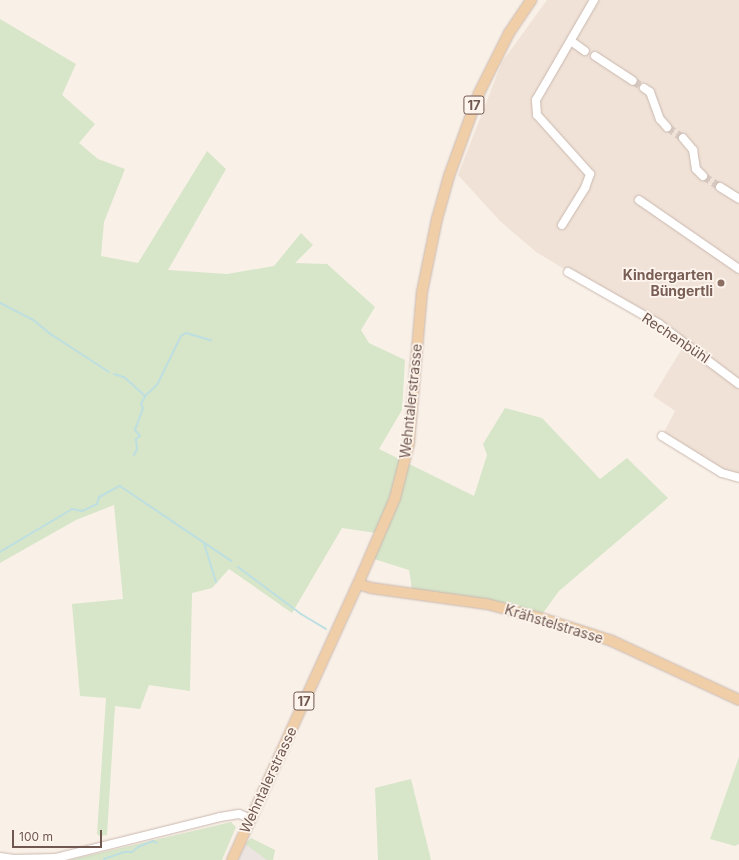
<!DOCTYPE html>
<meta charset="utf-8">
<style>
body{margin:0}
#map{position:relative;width:739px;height:860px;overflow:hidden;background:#f9f1e8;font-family:Inter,sans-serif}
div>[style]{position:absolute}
.residential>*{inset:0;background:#f0e2d7}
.industrial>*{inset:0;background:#ebe4e1}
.green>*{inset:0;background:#d7e5c8}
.stream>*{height:2px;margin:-1px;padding:0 1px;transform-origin:1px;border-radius:1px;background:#bedfe1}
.minor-tunnel>*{height:8px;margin-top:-4px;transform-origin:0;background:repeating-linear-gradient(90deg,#d7cac2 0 8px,transparent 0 12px)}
.roads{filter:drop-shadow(0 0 1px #cab8af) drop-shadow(0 0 1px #cab8af)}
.minor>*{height:8px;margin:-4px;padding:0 4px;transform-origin:4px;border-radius:4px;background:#fff}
.major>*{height:10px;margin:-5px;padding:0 5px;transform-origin:5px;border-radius:5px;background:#f0cea8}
.dots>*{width:11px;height:11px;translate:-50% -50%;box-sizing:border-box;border:2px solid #fdf5ed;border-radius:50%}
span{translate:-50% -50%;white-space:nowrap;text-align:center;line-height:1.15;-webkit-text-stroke:3.5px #fdf5ed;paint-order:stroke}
.shield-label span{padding:1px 3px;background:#fdf5ed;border:1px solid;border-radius:3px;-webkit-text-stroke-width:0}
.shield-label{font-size:13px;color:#70574f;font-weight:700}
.education-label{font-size:14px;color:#785e54;font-weight:700}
.right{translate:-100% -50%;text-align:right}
.street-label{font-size:14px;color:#70574f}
.scale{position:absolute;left:12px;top:830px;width:90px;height:18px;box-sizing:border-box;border:2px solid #70574f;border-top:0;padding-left:5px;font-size:12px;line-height:14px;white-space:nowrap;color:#70574f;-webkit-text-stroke:3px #fdf5ed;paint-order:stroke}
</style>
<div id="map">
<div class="residential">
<div style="clip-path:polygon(547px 0,739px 0,739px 475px,719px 470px,663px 434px,675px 411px,653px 396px,686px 342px,536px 252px,500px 221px,458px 175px,502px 62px)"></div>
</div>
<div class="industrial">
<div style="clip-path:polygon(245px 844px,267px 858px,267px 860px,238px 860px)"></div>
</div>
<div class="green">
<div style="clip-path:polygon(0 19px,76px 64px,62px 95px,95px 124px,79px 143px,98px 159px,125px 169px,104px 222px,101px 256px,138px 263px,207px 151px,226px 169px,168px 270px,227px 274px,274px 266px,301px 233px,313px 245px,295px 263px,327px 264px,375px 307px,361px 330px,369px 343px,405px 360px,402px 410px,379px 449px,474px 496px,487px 455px,483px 444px,505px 408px,542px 418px,600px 479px,627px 458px,668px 498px,559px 591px,543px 613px,412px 589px,409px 570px,374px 559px,383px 534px,342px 528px,292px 613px,229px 569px,212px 588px,192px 593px,190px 691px,149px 685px,140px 709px,115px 706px,107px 835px,100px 836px,97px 834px,106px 698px,80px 696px,72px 604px,123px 599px,114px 505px,76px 520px,0 563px)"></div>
<div style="clip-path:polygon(739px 757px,739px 844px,735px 846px,710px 839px)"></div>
<div style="clip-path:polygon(411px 779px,431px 860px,378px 860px,375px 788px)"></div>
<div style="clip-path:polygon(231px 822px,236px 827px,222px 860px,70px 860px)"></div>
<div style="clip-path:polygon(251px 838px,275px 850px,273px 860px,267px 860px,245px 844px)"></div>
</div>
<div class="stream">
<div style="left:0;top:303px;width:36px;rotate:27deg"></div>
<div style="left:32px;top:319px;width:26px;rotate:39deg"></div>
<div style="left:52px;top:335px;width:68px;rotate:33deg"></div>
<div style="left:114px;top:374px;width:10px;rotate:17deg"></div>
<div style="left:124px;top:377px;width:28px;rotate:42deg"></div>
<div style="left:134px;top:455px;width:7px;rotate:-63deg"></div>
<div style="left:137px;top:449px;width:10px;rotate:-96deg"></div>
<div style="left:136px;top:439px;width:5px;rotate:-37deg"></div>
<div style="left:140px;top:436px;width:8px;rotate:-130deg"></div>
<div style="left:135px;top:430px;width:23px;rotate:-70deg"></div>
<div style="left:143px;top:408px;width:4px;rotate:-117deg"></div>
<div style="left:141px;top:404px;width:9px;rotate:-63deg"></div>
<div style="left:145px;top:396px;width:16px;rotate:-43deg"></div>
<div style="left:157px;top:385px;width:55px;rotate:-63.9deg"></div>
<div style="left:181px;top:336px;width:6px;rotate:-31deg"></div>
<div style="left:186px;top:333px;width:26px;rotate:16deg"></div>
<div style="left:204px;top:543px;width:41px;rotate:72.9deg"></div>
<div style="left:0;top:552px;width:84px;rotate:-30.8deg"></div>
<div style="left:72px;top:509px;width:10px;rotate:11deg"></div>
<div style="left:82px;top:511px;width:17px;rotate:-25deg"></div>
<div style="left:97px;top:504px;width:7px;rotate:-74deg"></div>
<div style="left:99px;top:497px;width:24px;rotate:-28deg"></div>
<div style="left:120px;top:486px;width:134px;rotate:34deg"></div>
<div style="left:238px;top:567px;width:79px;rotate:36.7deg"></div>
<div style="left:301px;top:614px;width:29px;rotate:31deg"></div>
<div style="left:104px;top:859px;width:21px;rotate:-19deg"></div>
<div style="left:124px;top:852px;width:8px"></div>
<div style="left:132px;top:852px;width:8px;rotate:-40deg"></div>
<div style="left:138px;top:847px;width:16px;rotate:-22deg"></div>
<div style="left:153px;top:841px;width:4px;rotate:27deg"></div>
</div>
<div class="minor-tunnel">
<div style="left:633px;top:81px;width:13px;rotate:32deg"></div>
<div style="left:667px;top:127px;width:19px;rotate:35deg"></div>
<div style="left:703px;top:176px;width:20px;rotate:33deg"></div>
</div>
<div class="roads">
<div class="minor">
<div style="left:571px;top:41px;width:17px;rotate:36deg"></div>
<div style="left:595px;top:56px;width:45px;rotate:33.3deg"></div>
<div style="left:644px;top:88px;width:7px;rotate:34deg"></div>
<div style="left:650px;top:92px;width:29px;rotate:70deg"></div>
<div style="left:660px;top:119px;width:11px;rotate:49deg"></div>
<div style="left:683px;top:138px;width:16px;rotate:50deg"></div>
<div style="left:693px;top:150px;width:19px;rotate:81deg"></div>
<div style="left:696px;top:169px;width:10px;rotate:45deg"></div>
<div style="left:720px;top:187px;width:22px;rotate:32deg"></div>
<div style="left:639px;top:200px;width:121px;rotate:34.6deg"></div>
<div style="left:562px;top:225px;width:44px;rotate:-58.1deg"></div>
<div style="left:585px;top:188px;width:15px;rotate:-70deg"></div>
<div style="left:590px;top:174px;width:79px;rotate:-131.9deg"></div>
<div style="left:537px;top:115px;width:15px;rotate:-94deg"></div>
<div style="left:536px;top:100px;width:116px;rotate:-59.9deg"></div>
<div style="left:568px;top:272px;width:105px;rotate:29.7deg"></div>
<div style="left:659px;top:324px;width:100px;rotate:36.9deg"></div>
<div style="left:662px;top:436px;width:70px;rotate:31.7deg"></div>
<div style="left:722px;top:473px;width:18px;rotate:16deg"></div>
<div style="left:0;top:857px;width:14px;rotate:8deg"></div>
<div style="left:14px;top:859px;width:42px;rotate:-1.4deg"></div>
<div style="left:56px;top:858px;width:169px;rotate:-14deg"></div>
<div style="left:220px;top:817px;width:19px;rotate:-9deg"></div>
<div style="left:239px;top:814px;width:11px;rotate:22deg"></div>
</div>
<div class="major">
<div style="left:358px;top:584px;width:14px;rotate:17deg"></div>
<div style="left:371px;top:588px;width:117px;rotate:7.9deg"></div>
<div style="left:487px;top:604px;width:59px;rotate:14.7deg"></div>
<div style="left:544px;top:619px;width:71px;rotate:17.9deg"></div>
<div style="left:612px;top:641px;width:140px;rotate:24.9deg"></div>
<div style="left:232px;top:860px;width:303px;rotate:-65.5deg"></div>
<div style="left:358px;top:584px;width:94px;rotate:-66.7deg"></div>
<div style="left:395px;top:498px;width:57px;rotate:-75.7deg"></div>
<div style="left:409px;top:443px;width:152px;rotate:-85.1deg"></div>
<div style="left:422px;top:292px;width:75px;rotate:-78.4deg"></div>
<div style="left:437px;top:219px;width:45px;rotate:-74.4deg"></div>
<div style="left:449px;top:176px;width:88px;rotate:-70.1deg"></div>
<div style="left:479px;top:93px;width:67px;rotate:-63.4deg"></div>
<div style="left:509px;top:33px;width:40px;rotate:-56deg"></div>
</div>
</div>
<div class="dots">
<div style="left:721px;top:283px;background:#8d6e63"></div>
</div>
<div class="shield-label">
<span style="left:474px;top:105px">17</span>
<span style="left:304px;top:701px">17</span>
</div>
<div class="education-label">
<span class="right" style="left:713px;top:283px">Kindergarten<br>Büngertli</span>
</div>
<div class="street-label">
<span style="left:676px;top:338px;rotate:34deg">Rechenbühl</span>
<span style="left:411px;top:401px;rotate:-84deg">Wehntalerstrasse</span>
<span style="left:554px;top:624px;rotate:17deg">Krähstelstrasse</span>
<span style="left:268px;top:780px;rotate:-65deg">Wehntalerstrasse</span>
</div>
<div class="scale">100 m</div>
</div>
